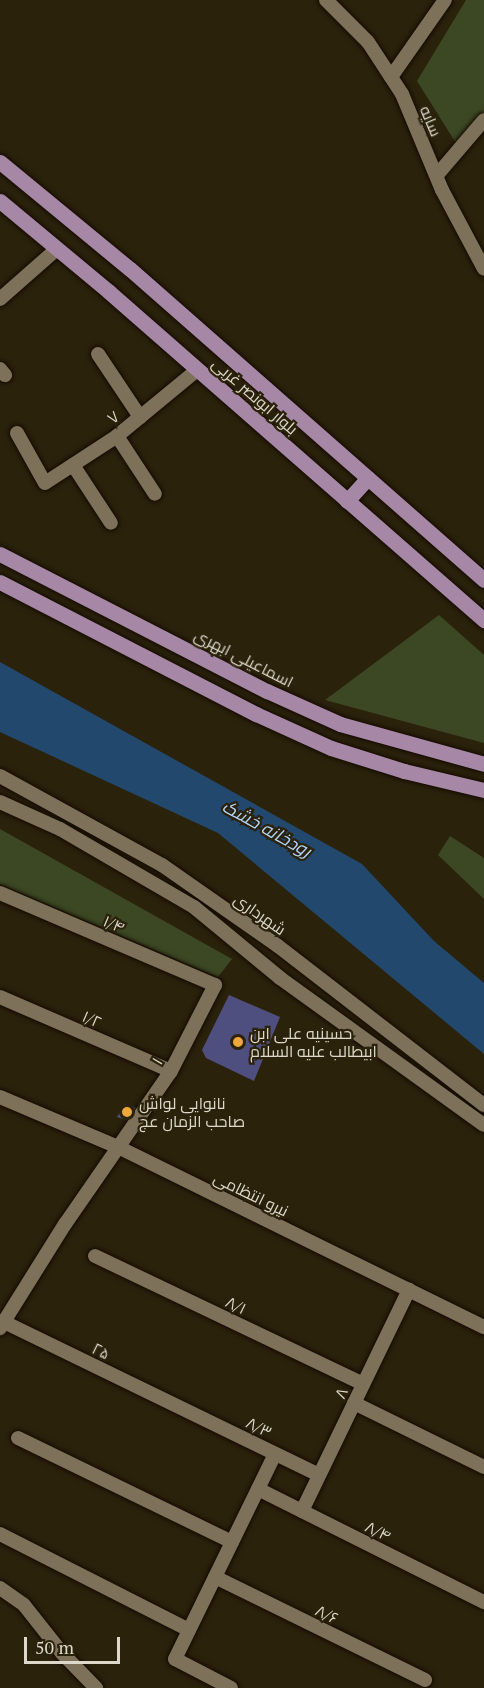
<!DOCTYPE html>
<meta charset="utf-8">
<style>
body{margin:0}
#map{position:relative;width:484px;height:1688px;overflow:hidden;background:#2b220c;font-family:"PT Serif",Cairo,serif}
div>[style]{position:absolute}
.green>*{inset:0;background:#3c4823}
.water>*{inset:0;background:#23486e}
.building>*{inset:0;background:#4f4f7f}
.roads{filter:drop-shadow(0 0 2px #140b00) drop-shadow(0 0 2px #140b00)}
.minor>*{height:14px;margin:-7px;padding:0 7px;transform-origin:7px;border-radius:7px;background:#7d715a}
.major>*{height:15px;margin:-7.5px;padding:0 7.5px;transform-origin:7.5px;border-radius:7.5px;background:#a688a6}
.dots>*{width:16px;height:16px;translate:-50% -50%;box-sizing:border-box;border:3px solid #2b220c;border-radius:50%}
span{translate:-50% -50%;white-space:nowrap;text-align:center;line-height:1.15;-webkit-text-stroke:4.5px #2b220c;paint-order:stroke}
.street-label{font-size:16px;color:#ded8cb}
.poi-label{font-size:16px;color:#ded8cb}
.left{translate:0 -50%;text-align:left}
.water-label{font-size:18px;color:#b2d5fb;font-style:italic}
.scale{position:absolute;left:24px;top:1637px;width:96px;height:27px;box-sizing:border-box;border:3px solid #ded8cb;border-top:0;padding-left:8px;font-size:18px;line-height:21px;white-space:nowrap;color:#ded8cb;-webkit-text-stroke:4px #2b220c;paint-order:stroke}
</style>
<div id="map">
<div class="green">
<div style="clip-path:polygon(466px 0,484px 0,484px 117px,459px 148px,417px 81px)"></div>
<div style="clip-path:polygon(439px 615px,484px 655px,484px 743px,325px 700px)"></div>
<div style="clip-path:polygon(0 829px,232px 959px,218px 977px,0 884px)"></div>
<div style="clip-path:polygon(450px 836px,484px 858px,484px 899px,438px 855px)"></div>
</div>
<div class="water">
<div style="clip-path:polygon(0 662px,362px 864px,434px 941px,484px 983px,484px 1054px,218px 833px,0 732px)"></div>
</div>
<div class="building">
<div style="clip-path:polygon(229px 995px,280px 1017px,254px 1081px,206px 1058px,202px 1050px)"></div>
<div style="clip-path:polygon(125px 1104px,137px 1108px,129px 1121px,117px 1117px)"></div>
</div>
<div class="roads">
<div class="minor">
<div style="left:326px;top:0;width:59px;rotate:45deg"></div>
<div style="left:368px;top:42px;width:62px;rotate:56.8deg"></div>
<div style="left:402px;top:94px;width:104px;rotate:67.4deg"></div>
<div style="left:442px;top:190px;width:89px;rotate:62deg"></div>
<div style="left:391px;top:77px;width:94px;rotate:-55deg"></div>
<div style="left:437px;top:175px;width:72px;rotate:-49.5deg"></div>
<div style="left:0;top:299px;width:76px;rotate:-41.3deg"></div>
<div style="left:98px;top:354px;width:76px;rotate:56.3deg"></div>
<div style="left:0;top:369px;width:8px;rotate:50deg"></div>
<div style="left:17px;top:433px;width:57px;rotate:60.8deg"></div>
<div style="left:45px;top:483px;width:86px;rotate:-33.1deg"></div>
<div style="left:117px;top:436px;width:104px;rotate:-39.5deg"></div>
<div style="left:117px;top:436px;width:69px;rotate:56.8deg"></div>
<div style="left:73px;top:465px;width:69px;rotate:56.8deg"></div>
<div style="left:0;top:776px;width:185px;rotate:28.8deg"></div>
<div style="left:162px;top:865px;width:141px;rotate:34.9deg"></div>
<div style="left:278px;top:946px;width:260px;rotate:37.7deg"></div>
<div style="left:0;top:802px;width:66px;rotate:24.2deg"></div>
<div style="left:60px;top:829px;width:155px;rotate:30.2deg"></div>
<div style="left:194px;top:907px;width:112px;rotate:39.5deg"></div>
<div style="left:280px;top:978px;width:251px;rotate:35.8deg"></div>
<div style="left:0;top:893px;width:234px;rotate:23.2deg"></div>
<div style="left:215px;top:985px;width:97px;rotate:117.1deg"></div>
<div style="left:171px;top:1071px;width:186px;rotate:124.7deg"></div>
<div style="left:65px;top:1224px;width:123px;rotate:122deg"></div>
<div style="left:0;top:997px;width:186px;rotate:23.4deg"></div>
<div style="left:0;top:1097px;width:128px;rotate:23deg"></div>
<div style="left:118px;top:1147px;width:408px;rotate:26.2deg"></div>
<div style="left:95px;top:1256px;width:297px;rotate:25.5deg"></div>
<div style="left:4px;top:1322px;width:350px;rotate:25.9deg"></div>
<div style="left:354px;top:1403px;width:145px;rotate:26.2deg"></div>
<div style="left:18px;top:1438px;width:238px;rotate:25.9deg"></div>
<div style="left:258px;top:1489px;width:253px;rotate:26.6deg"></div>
<div style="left:302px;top:1511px;width:246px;rotate:-64.2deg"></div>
<div style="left:0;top:1534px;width:212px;rotate:26.9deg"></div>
<div style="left:215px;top:1577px;width:234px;rotate:26.1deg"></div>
<div style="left:0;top:1588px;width:29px;rotate:35deg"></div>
<div style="left:24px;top:1605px;width:61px;rotate:51.6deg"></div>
<div style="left:62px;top:1653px;width:49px;rotate:45.8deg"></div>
<div style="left:231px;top:1688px;width:63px;rotate:-152.6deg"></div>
<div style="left:175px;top:1659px;width:228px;rotate:-64deg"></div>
</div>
<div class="major">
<div style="left:0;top:162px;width:168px;rotate:39.5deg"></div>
<div style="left:130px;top:269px;width:471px;rotate:41.3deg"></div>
<div style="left:0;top:201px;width:141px;rotate:39.8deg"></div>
<div style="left:108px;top:291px;width:500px;rotate:41.2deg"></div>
<div style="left:347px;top:501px;width:31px;rotate:-48deg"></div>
<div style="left:0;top:554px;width:300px;rotate:27.2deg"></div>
<div style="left:267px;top:691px;width:80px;rotate:24.3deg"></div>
<div style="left:340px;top:724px;width:149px;rotate:15.5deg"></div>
<div style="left:0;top:582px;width:288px;rotate:27.3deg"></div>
<div style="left:256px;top:714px;width:82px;rotate:24.4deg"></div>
<div style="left:331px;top:748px;width:77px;rotate:17.5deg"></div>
<div style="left:404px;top:771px;width:82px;rotate:13.4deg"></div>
</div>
</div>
<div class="dots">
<div style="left:238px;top:1042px;background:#eea73d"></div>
<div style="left:127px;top:1112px;background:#eea73d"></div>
</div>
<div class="street-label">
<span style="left:431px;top:121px;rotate:67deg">سایه</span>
<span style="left:255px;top:396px;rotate:41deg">بلوار ابونصر غربی</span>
<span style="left:113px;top:417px;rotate:-38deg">۷</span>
<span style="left:244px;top:658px;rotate:27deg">اسماعیلی ابهری</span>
<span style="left:260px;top:914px;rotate:35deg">شهرداری</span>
<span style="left:114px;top:924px;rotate:23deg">۱/۴</span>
<span style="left:92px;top:1019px;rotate:24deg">۱/۲</span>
<span style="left:157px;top:1061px;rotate:-60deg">۱</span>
<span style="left:251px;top:1194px;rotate:26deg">نیرو انتظامی</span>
<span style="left:236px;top:1305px;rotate:26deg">۸/۱</span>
<span style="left:101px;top:1351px;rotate:26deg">۲۵</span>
<span style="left:341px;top:1393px;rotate:-64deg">۸</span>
<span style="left:259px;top:1427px;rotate:26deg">۸/۳</span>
<span style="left:378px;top:1531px;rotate:26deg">۸/۴</span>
<span style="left:327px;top:1614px;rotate:26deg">۸/۶</span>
</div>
<div class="poi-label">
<span class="left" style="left:250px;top:1042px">حسینیه علی ابن<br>ابیطالب علیه السلام</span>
<span class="left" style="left:139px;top:1112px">نانوایی لواش<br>صاحب الزمان عج</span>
</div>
<div class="water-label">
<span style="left:267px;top:828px;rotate:29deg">رودخانه خشک</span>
</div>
<div class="scale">50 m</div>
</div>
